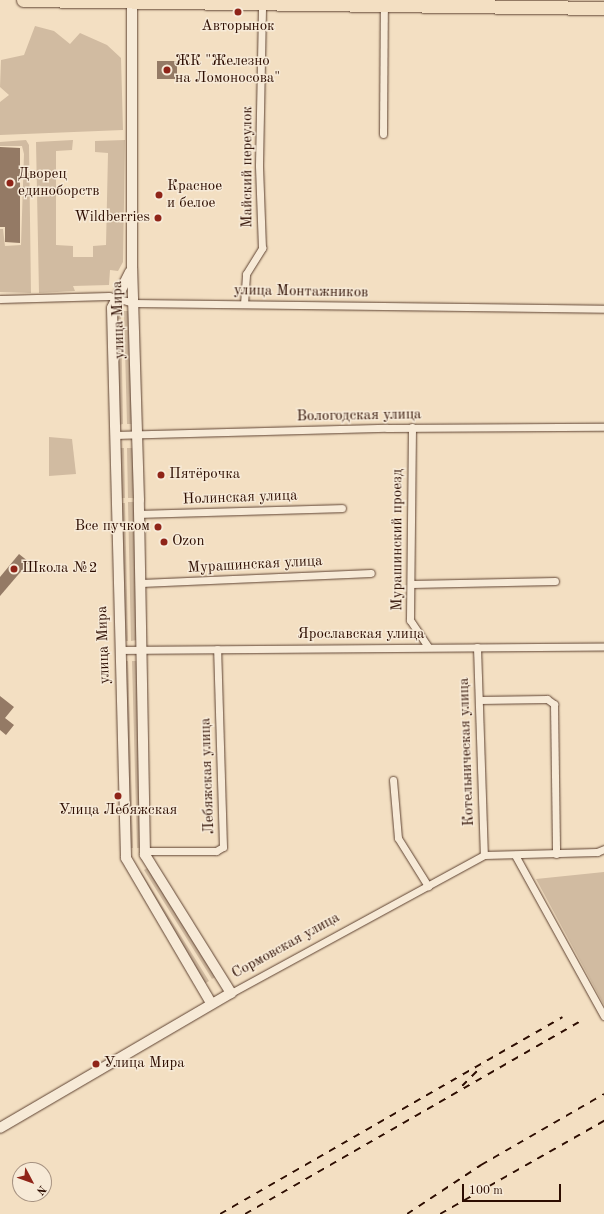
<!DOCTYPE html>
<meta charset="utf-8">
<style>
body{margin:0}
#map{position:relative;width:604px;height:1214px;overflow:hidden;background:#f3dfc2;font-family:"Old Standard TT",serif}
div>[style]{position:absolute}
.green>*{inset:0;background:#d1bba1}
.building>*{inset:0;background:#947a65}
.roads{filter:drop-shadow(0 0 1px #5e4231) drop-shadow(0 0 1px #5e4231)}
.street>*{height:7px;margin:-3.5px;padding:0 3.5px;transform-origin:3.5px;border-radius:3.5px;background:#f7ead7}
.secondary>*{height:10px;margin:-5px;padding:0 5px;transform-origin:5px;border-radius:5px;background:#f7ead7}
.highway>*{height:13px;margin:-6.5px;padding:0 6.5px;transform-origin:6.5px;border-radius:6.5px;background:#f3dfc2}
.rail>*{height:2px;margin-top:-1px;transform-origin:0;background:repeating-linear-gradient(90deg,#2d0d01 0 7px,transparent 0 14px)}
.dots>*{width:11px;height:11px;translate:-50% -50%;box-sizing:border-box;border:2px solid #f7ead7;border-radius:50%}
span{translate:-50% -50%;white-space:nowrap;text-align:center;line-height:1.15;-webkit-text-stroke:3px #f7ead7;paint-order:stroke}
.poi-label{font-size:15px;color:#2d0d01}
.left{translate:0 -50%;text-align:left}
.right{translate:-100% -50%;text-align:right}
.street-label{font-size:15px;color:#2d0d01}
.north{position:absolute;left:12px;top:1162px;width:40px;height:40px;box-sizing:border-box;background:#f7ead7;border:1px solid #a69281;border-radius:50%;rotate:131deg;font-size:11px;font-weight:700;line-height:16px;text-align:center;color:#2d0d01}
.north::after{content:'';display:block;margin:auto;width:14px;height:18px;background:#8f2418;clip-path:polygon(50% 0,100% 100%,50% 72%,0 100%)}
.scale{position:absolute;left:462px;top:1184px;width:99px;height:18px;box-sizing:border-box;border:2px solid #2d0d01;border-top:0;padding-left:5px;font-size:12px;line-height:14px;white-space:nowrap;color:#2d0d01;-webkit-text-stroke:3px #f7ead7;paint-order:stroke}
</style>
<div id="map">
<div class="green">
<div style="clip-path:polygon(35px 26px,54px 31px,70px 44px,80px 33px,107px 45px,121px 58px,123px 130px,0 135px,0 102px,9px 95px,0 87px,1px 60px,24px 55px)"></div>
<div style="clip-path:polygon(26px 140px,29px 145px,31px 293px,0 292px,0 229px,3px 229px,5px 246px,21px 245px,24px 154px,22px 146px,0 146px,0 142px)"></div>
<div style="clip-path:polygon(73px 140px,72px 150px,56px 151px,56px 245px,73px 246px,73px 257px,93px 257px,93px 246px,106px 245px,108px 153px,95px 152px,95px 141px,125px 140px,123px 262px,118px 271px,110px 270px,109px 285px,73px 286px,75px 291px,39px 293px,36px 142px)"></div>
<div style="clip-path:polygon(121px 311px,123px 424px,118px 425px,115px 312px)"></div>
<div style="clip-path:polygon(124px 311px,129px 311px,133px 424px,127px 424px)"></div>
<div style="clip-path:polygon(49px 437px,72px 439px,76px 474px,49px 476px)"></div>
<div style="clip-path:polygon(118px 448px,124px 448px,125px 498px,119px 498px)"></div>
<div style="clip-path:polygon(127px 448px,133px 448px,134px 498px,128px 498px)"></div>
<div style="clip-path:polygon(128px 502px,134px 502px,137px 640px,131px 641px)"></div>
<div style="clip-path:polygon(119px 503px,125px 503px,128px 641px,122px 641px)"></div>
<div style="clip-path:polygon(123px 661px,128px 661px,133px 848px,129px 848px)"></div>
<div style="clip-path:polygon(132px 661px,137px 661px,141px 848px,137px 848px)"></div>
<div style="clip-path:polygon(149px 867px,217px 976px,212px 979px,144px 870px)"></div>
<div style="clip-path:polygon(141px 872px,209px 981px,204px 984px,137px 874px)"></div>
<div style="clip-path:polygon(604px 872px,604px 1005px,536px 879px)"></div>
</div>
<div class="building">
<div style="clip-path:polygon(157px 61px,177px 61px,177px 79px,157px 79px)"></div>
<div style="clip-path:polygon(0 147px,20px 148px,20px 243px,5px 242px,5px 227px,0 227px)"></div>
<div style="clip-path:polygon(19px 554px,29px 562px,0 596px,0 577px)"></div>
<div style="clip-path:polygon(0 696px,14px 707px,5px 718px,14px 725px,6px 735px,0 730px)"></div>
</div>
<div class="roads">
<div class="street">
<div style="left:383px;top:134px;width:130px;rotate:-89.6deg"></div>
<div style="left:0;top:299px;width:109px;rotate:-1.6deg"></div>
<div style="left:109px;top:296px;width:25px;rotate:16deg"></div>
<div style="left:133px;top:303px;width:471px;rotate:0.7deg"></div>
<div style="left:244px;top:304px;width:30px;rotate:-86deg"></div>
<div style="left:246px;top:274px;width:31px;rotate:-58deg"></div>
<div style="left:262px;top:248px;width:83px;rotate:-92.1deg"></div>
<div style="left:259px;top:165px;width:163px;rotate:-88.9deg"></div>
<div style="left:412px;top:427px;width:193px;rotate:90.6deg"></div>
<div style="left:410px;top:620px;width:32px;rotate:56deg"></div>
<div style="left:114px;top:435px;width:273px;rotate:-1.5deg"></div>
<div style="left:387px;top:428px;width:217px;rotate:-0.3deg"></div>
<div style="left:140px;top:514px;width:202px;rotate:-1.7deg"></div>
<div style="left:141px;top:583px;width:230px;rotate:-2.5deg"></div>
<div style="left:411px;top:584px;width:144px;rotate:-1.2deg"></div>
<div style="left:477px;top:647px;width:208px;rotate:88.1deg"></div>
<div style="left:119px;top:650px;width:485px;rotate:-0.4deg"></div>
<div style="left:479px;top:700px;width:68px;rotate:-0.8deg"></div>
<div style="left:547px;top:699px;width:9px;rotate:36deg"></div>
<div style="left:554px;top:704px;width:150px;rotate:89.2deg"></div>
<div style="left:393px;top:780px;width:58px;rotate:85.1deg"></div>
<div style="left:398px;top:838px;width:57px;rotate:58deg"></div>
<div style="left:145px;top:851px;width:71px"></div>
<div style="left:216px;top:851px;width:8px;rotate:-30deg"></div>
<div style="left:223px;top:847px;width:198px;rotate:-91.7deg"></div>
<div style="left:515px;top:855px;width:184px;rotate:61.1deg"></div>
<div style="left:231px;top:993px;width:288px;rotate:-28.6deg"></div>
<div style="left:484px;top:855px;width:113px;rotate:-1.5deg"></div>
<div style="left:597px;top:852px;width:8px;rotate:-23deg"></div>
</div>
<div class="secondary">
<div style="left:130px;top:272px;width:40px;rotate:116.6deg"></div>
<div style="left:112px;top:308px;width:550px;rotate:88.54deg"></div>
<div style="left:126px;top:858px;width:168px;rotate:59.6deg"></div>
<div style="left:0;top:1128px;width:268px;rotate:-30.3deg"></div>
<div style="left:231px;top:993px;width:163px;rotate:-121.9deg"></div>
<div style="left:145px;top:855px;width:355px;rotate:-91deg"></div>
<div style="left:139px;top:500px;width:232px;rotate:-91.7deg"></div>
<div style="left:132px;top:268px;width:266px;rotate:-90deg"></div>
</div>
<div class="highway">
<div style="left:23px;top:0;width:581px;rotate:0.79deg"></div>
</div>
</div>
<div class="rail">
<div style="left:462px;top:1086px;width:28px;rotate:-45deg"></div>
<div style="left:220px;top:1214px;width:395px;rotate:-29.9deg"></div>
<div style="left:245px;top:1214px;width:385px;rotate:-29.9deg"></div>
<div style="left:407px;top:1214px;width:89px;rotate:-33.5deg"></div>
<div style="left:481px;top:1165px;width:142px;rotate:-30deg"></div>
<div style="left:440px;top:1214px;width:189px;rotate:-29.6deg"></div>
</div>
<div class="dots">
<div style="left:238px;top:12px;background:#8f2418"></div>
<div style="left:167px;top:70px;background:#8f2418"></div>
<div style="left:10px;top:183px;background:#8f2418"></div>
<div style="left:159px;top:195px;background:#8f2418"></div>
<div style="left:158px;top:218px;background:#8f2418"></div>
<div style="left:161px;top:475px;background:#8f2418"></div>
<div style="left:158px;top:527px;background:#8f2418"></div>
<div style="left:164px;top:542px;background:#8f2418"></div>
<div style="left:14px;top:569px;background:#8f2418"></div>
<div style="left:118px;top:796px;background:#8f2418"></div>
<div style="left:96px;top:1064px;background:#8f2418"></div>
</div>
<div class="poi-label">
<span style="left:238px;top:27px">Авторынок</span>
<span class="left" style="left:175px;top:70px">ЖК "Железно<br>на Ломоносова"</span>
<span class="left" style="left:18px;top:183px">Дворец<br>единоборств</span>
<span class="left" style="left:167px;top:195px">Красное<br>и белое</span>
<span class="right" style="left:150px;top:218px">Wildberries</span>
<span class="left" style="left:169px;top:475px">Пятёрочка</span>
<span class="right" style="left:150px;top:527px">Все пучком</span>
<span class="left" style="left:172px;top:542px">Ozon</span>
<span class="left" style="left:22px;top:569px">Школа №2</span>
<span style="left:118px;top:811px">Улица Лебяжская</span>
<span class="left" style="left:104px;top:1064px">Улица Мира</span>
</div>
<div class="street-label">
<span style="left:248px;top:167px;rotate:-90deg">Майский переулок</span>
<span style="left:301px;top:292px;rotate:1deg">улица Монтажников</span>
<span style="left:119px;top:320px;rotate:-92deg">улица Мира</span>
<span style="left:359px;top:416px;rotate:-1deg">Вологодская улица</span>
<span style="left:240px;top:498px;rotate:-2deg">Нолинская улица</span>
<span style="left:398px;top:540px;rotate:-90deg">Мурашинский проезд</span>
<span style="left:255px;top:565px;rotate:-3deg">Мурашинская улица</span>
<span style="left:361px;top:635px">Ярославская улица</span>
<span style="left:104px;top:645px;rotate:-92deg">улица Мира</span>
<span style="left:467px;top:752px;rotate:-92deg">Котельническая улица</span>
<span style="left:208px;top:776px;rotate:-92deg">Лебяжская улица</span>
<span style="left:286px;top:946px;rotate:-29deg">Сормовская улица</span>
</div>
<div class="north">N</div>
<div class="scale">100 m</div>
</div>
